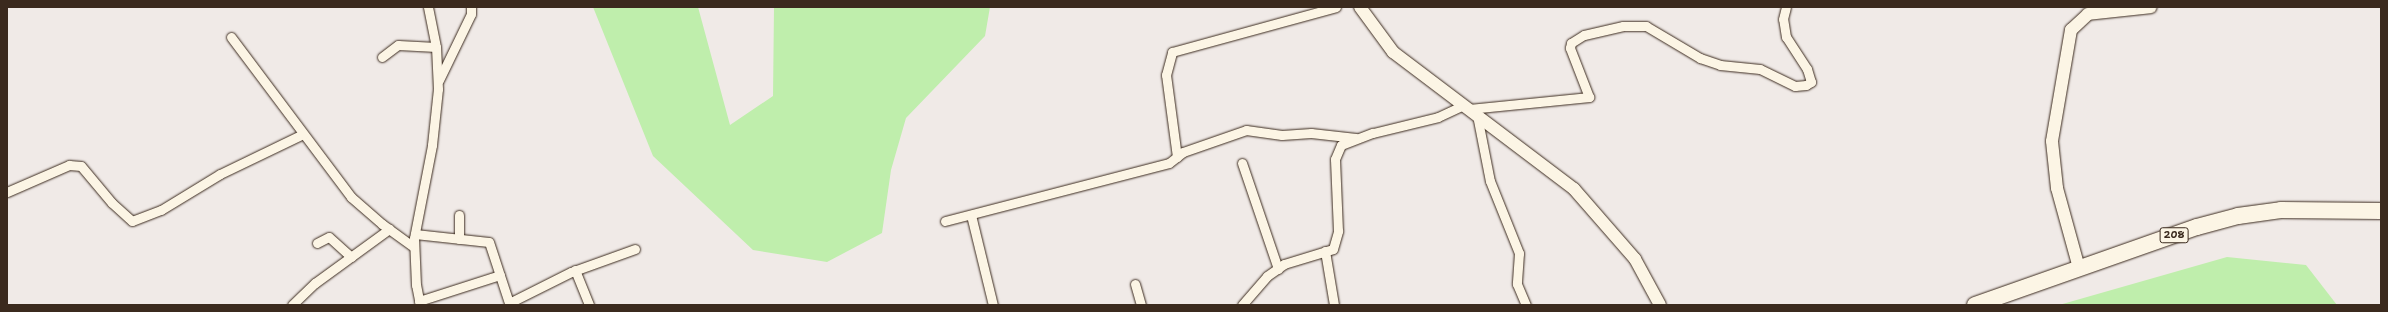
<!DOCTYPE html>
<style>
body{margin:0}
#map{position:relative;width:2388px;height:312px;overflow:hidden;background:#f0eae7;font-family:"Shantell Sans",sans-serif}
div>[style]{position:absolute}
.green>*{inset:0;background:#bfeeac}
.roads{filter:drop-shadow(0 0 1px #3b2a1e) drop-shadow(0 0 1px #3b2a1e)}
.street>*{height:9px;margin:-4.5px;padding:0 4.5px;transform-origin:4.5px;border-radius:4.5px;background:#fcf5e5}
.secondary>*{height:12px;margin:-6px;padding:0 6px;transform-origin:6px;border-radius:6px;background:#fcf5e5}
.highway>*{height:16px;margin:-8px;padding:0 8px;transform-origin:8px;border-radius:8px;background:#fcf5e5}
span{translate:-50% -50%;white-space:nowrap;text-align:center;line-height:1.15;-webkit-text-stroke:3.5px #fcf5e5;paint-order:stroke}
.shield-label span{padding:1px 3px;background:#fcf5e5;border:1px solid;border-radius:3px;-webkit-text-stroke-width:0}
.shield-label{font-size:10px;color:#3b2a1e;font-weight:700}
.frame{position:absolute;inset:0;border:8px solid #3b2a1e;pointer-events:none}
</style>
<div id="map">
<div class="green">
<div style="clip-path:polygon(593px 7px,698px 7px,730px 125px,773px 96px,774px 7px,990px 7px,985px 36px,906px 118px,891px 170px,882px 233px,827px 262px,753px 250px,653px 156px)"></div>
<div style="clip-path:polygon(2227px 257px,2306px 265px,2337px 305px,2059px 305px)"></div>
</div>
<div class="roads">
<div class="street">
<div style="left:231px;top:37px;width:200px;rotate:53.1deg"></div>
<div style="left:351px;top:197px;width:41px;rotate:41.1deg"></div>
<div style="left:382px;top:224px;width:39px;rotate:36deg"></div>
<div style="left:382px;top:57px;width:20px;rotate:-37deg"></div>
<div style="left:398px;top:45px;width:38px;rotate:3deg"></div>
<div style="left:439px;top:80px;width:73px;rotate:-64.1deg"></div>
<div style="left:471px;top:14px;width:7px;rotate:-90deg"></div>
<div style="left:1469px;top:109px;width:121px;rotate:-5.7deg"></div>
<div style="left:1589px;top:97px;width:53px;rotate:-111.2deg"></div>
<div style="left:1570px;top:48px;width:5px;rotate:-79deg"></div>
<div style="left:1571px;top:43px;width:15px;rotate:-32deg"></div>
<div style="left:1584px;top:35px;width:40px;rotate:-13deg"></div>
<div style="left:1623px;top:26px;width:23px"></div>
<div style="left:1646px;top:26px;width:63px;rotate:30.7deg"></div>
<div style="left:1700px;top:58px;width:21px;rotate:19deg"></div>
<div style="left:1720px;top:65px;width:40px;rotate:5.7deg"></div>
<div style="left:1760px;top:69px;width:39px;rotate:26deg"></div>
<div style="left:1795px;top:86px;width:11px;rotate:-5deg"></div>
<div style="left:1806px;top:85px;width:6px;rotate:-31deg"></div>
<div style="left:1811px;top:82px;width:14px;rotate:-107deg"></div>
<div style="left:1807px;top:69px;width:38px;rotate:-123deg"></div>
<div style="left:1786px;top:37px;width:18px;rotate:-99deg"></div>
<div style="left:1783px;top:19px;width:12px;rotate:-76deg"></div>
<div style="left:1477px;top:115px;width:67px;rotate:78.9deg"></div>
<div style="left:1490px;top:181px;width:78px;rotate:68.1deg"></div>
<div style="left:1519px;top:253px;width:31px;rotate:94deg"></div>
<div style="left:1517px;top:284px;width:23px;rotate:67deg"></div>
<div style="left:1177px;top:157px;width:83px;rotate:-97.6deg"></div>
<div style="left:1166px;top:75px;width:24px;rotate:-75deg"></div>
<div style="left:1172px;top:52px;width:170px;rotate:-15.3deg"></div>
<div style="left:1242px;top:163px;width:112px;rotate:71.2deg"></div>
<div style="left:7px;top:192px;width:68px;rotate:-23.5deg"></div>
<div style="left:69px;top:165px;width:12px;rotate:5deg"></div>
<div style="left:81px;top:166px;width:48px;rotate:50deg"></div>
<div style="left:112px;top:203px;width:27px;rotate:42deg"></div>
<div style="left:132px;top:221px;width:31px;rotate:-21deg"></div>
<div style="left:161px;top:210px;width:69px;rotate:-31.4deg"></div>
<div style="left:220px;top:174px;width:92px;rotate:-25.7deg"></div>
<div style="left:971px;top:215px;width:93px;rotate:76.3deg"></div>
<div style="left:945px;top:221px;width:231px;rotate:-14.5deg"></div>
<div style="left:1169px;top:163px;width:18px;rotate:-38deg"></div>
<div style="left:1183px;top:152px;width:67px;rotate:-19.2deg"></div>
<div style="left:1246px;top:130px;width:36px;rotate:8deg"></div>
<div style="left:1282px;top:135px;width:29px;rotate:-4deg"></div>
<div style="left:1311px;top:133px;width:45px;rotate:6.3deg"></div>
<div style="left:415px;top:234px;width:74px;rotate:6.2deg"></div>
<div style="left:489px;top:242px;width:64px;rotate:71.8deg"></div>
<div style="left:509px;top:303px;width:69px;rotate:-26.6deg"></div>
<div style="left:571px;top:272px;width:68px;rotate:-19.8deg"></div>
<div style="left:459px;top:239px;width:24px;rotate:-90deg"></div>
<div style="left:317px;top:243px;width:13px;rotate:-27deg"></div>
<div style="left:329px;top:237px;width:30px;rotate:42deg"></div>
<div style="left:1325px;top:251px;width:55px;rotate:80.5deg"></div>
<div style="left:575px;top:270px;width:38px;rotate:68deg"></div>
<div style="left:1135px;top:284px;width:22px;rotate:74deg"></div>
<div style="left:419px;top:301px;width:85px;rotate:-17.8deg"></div>
<div style="left:292px;top:305px;width:32px;rotate:-44deg"></div>
<div style="left:315px;top:283px;width:92px;rotate:-36.1deg"></div>
<div style="left:420px;top:305px;width:20px;rotate:-101deg"></div>
<div style="left:416px;top:285px;width:47px;rotate:-92.4deg"></div>
<div style="left:414px;top:238px;width:95px;rotate:-79deg"></div>
<div style="left:432px;top:145px;width:56px;rotate:-83.9deg"></div>
<div style="left:438px;top:89px;width:42px;rotate:-92.7deg"></div>
<div style="left:436px;top:47px;width:41px;rotate:-101.3deg"></div>
<div style="left:1242px;top:305px;width:38px;rotate:-49deg"></div>
<div style="left:1267px;top:276px;width:21px;rotate:-35deg"></div>
<div style="left:1284px;top:264px;width:51px;rotate:-17deg"></div>
<div style="left:1333px;top:249px;width:19px;rotate:-74deg"></div>
<div style="left:1338px;top:231px;width:72px;rotate:-92.4deg"></div>
<div style="left:1335px;top:159px;width:15px;rotate:-67deg"></div>
<div style="left:1341px;top:145px;width:34px;rotate:-21deg"></div>
<div style="left:1373px;top:133px;width:67px;rotate:-13.8deg"></div>
<div style="left:1438px;top:117px;width:29px;rotate:-25deg"></div>
</div>
<div class="secondary">
<div style="left:1360px;top:7px;width:56px;rotate:53.7deg"></div>
<div style="left:1393px;top:52px;width:227px;rotate:37.1deg"></div>
<div style="left:1574px;top:189px;width:93px;rotate:48.9deg"></div>
<div style="left:1635px;top:259px;width:52px;rotate:61.5deg"></div>
<div style="left:2079px;top:268px;width:83px;rotate:-105.4deg"></div>
<div style="left:2057px;top:188px;width:47px;rotate:-96.1deg"></div>
<div style="left:2052px;top:141px;width:113px;rotate:-80.3deg"></div>
<div style="left:2071px;top:30px;width:23px;rotate:-43deg"></div>
<div style="left:2088px;top:14px;width:63px;rotate:-6.3deg"></div>
</div>
<div class="highway">
<div style="left:1975px;top:305px;width:235px;rotate:-19.4deg"></div>
<div style="left:2197px;top:227px;width:42px;rotate:-15deg"></div>
<div style="left:2238px;top:216px;width:43px;rotate:-7.9deg"></div>
<div style="left:2281px;top:210px;width:100px;rotate:0.6deg"></div>
</div>
</div>
<div class="shield-label">
<span style="left:2174px;top:235px">208</span>
</div>
<div class="frame"></div>
</div>
